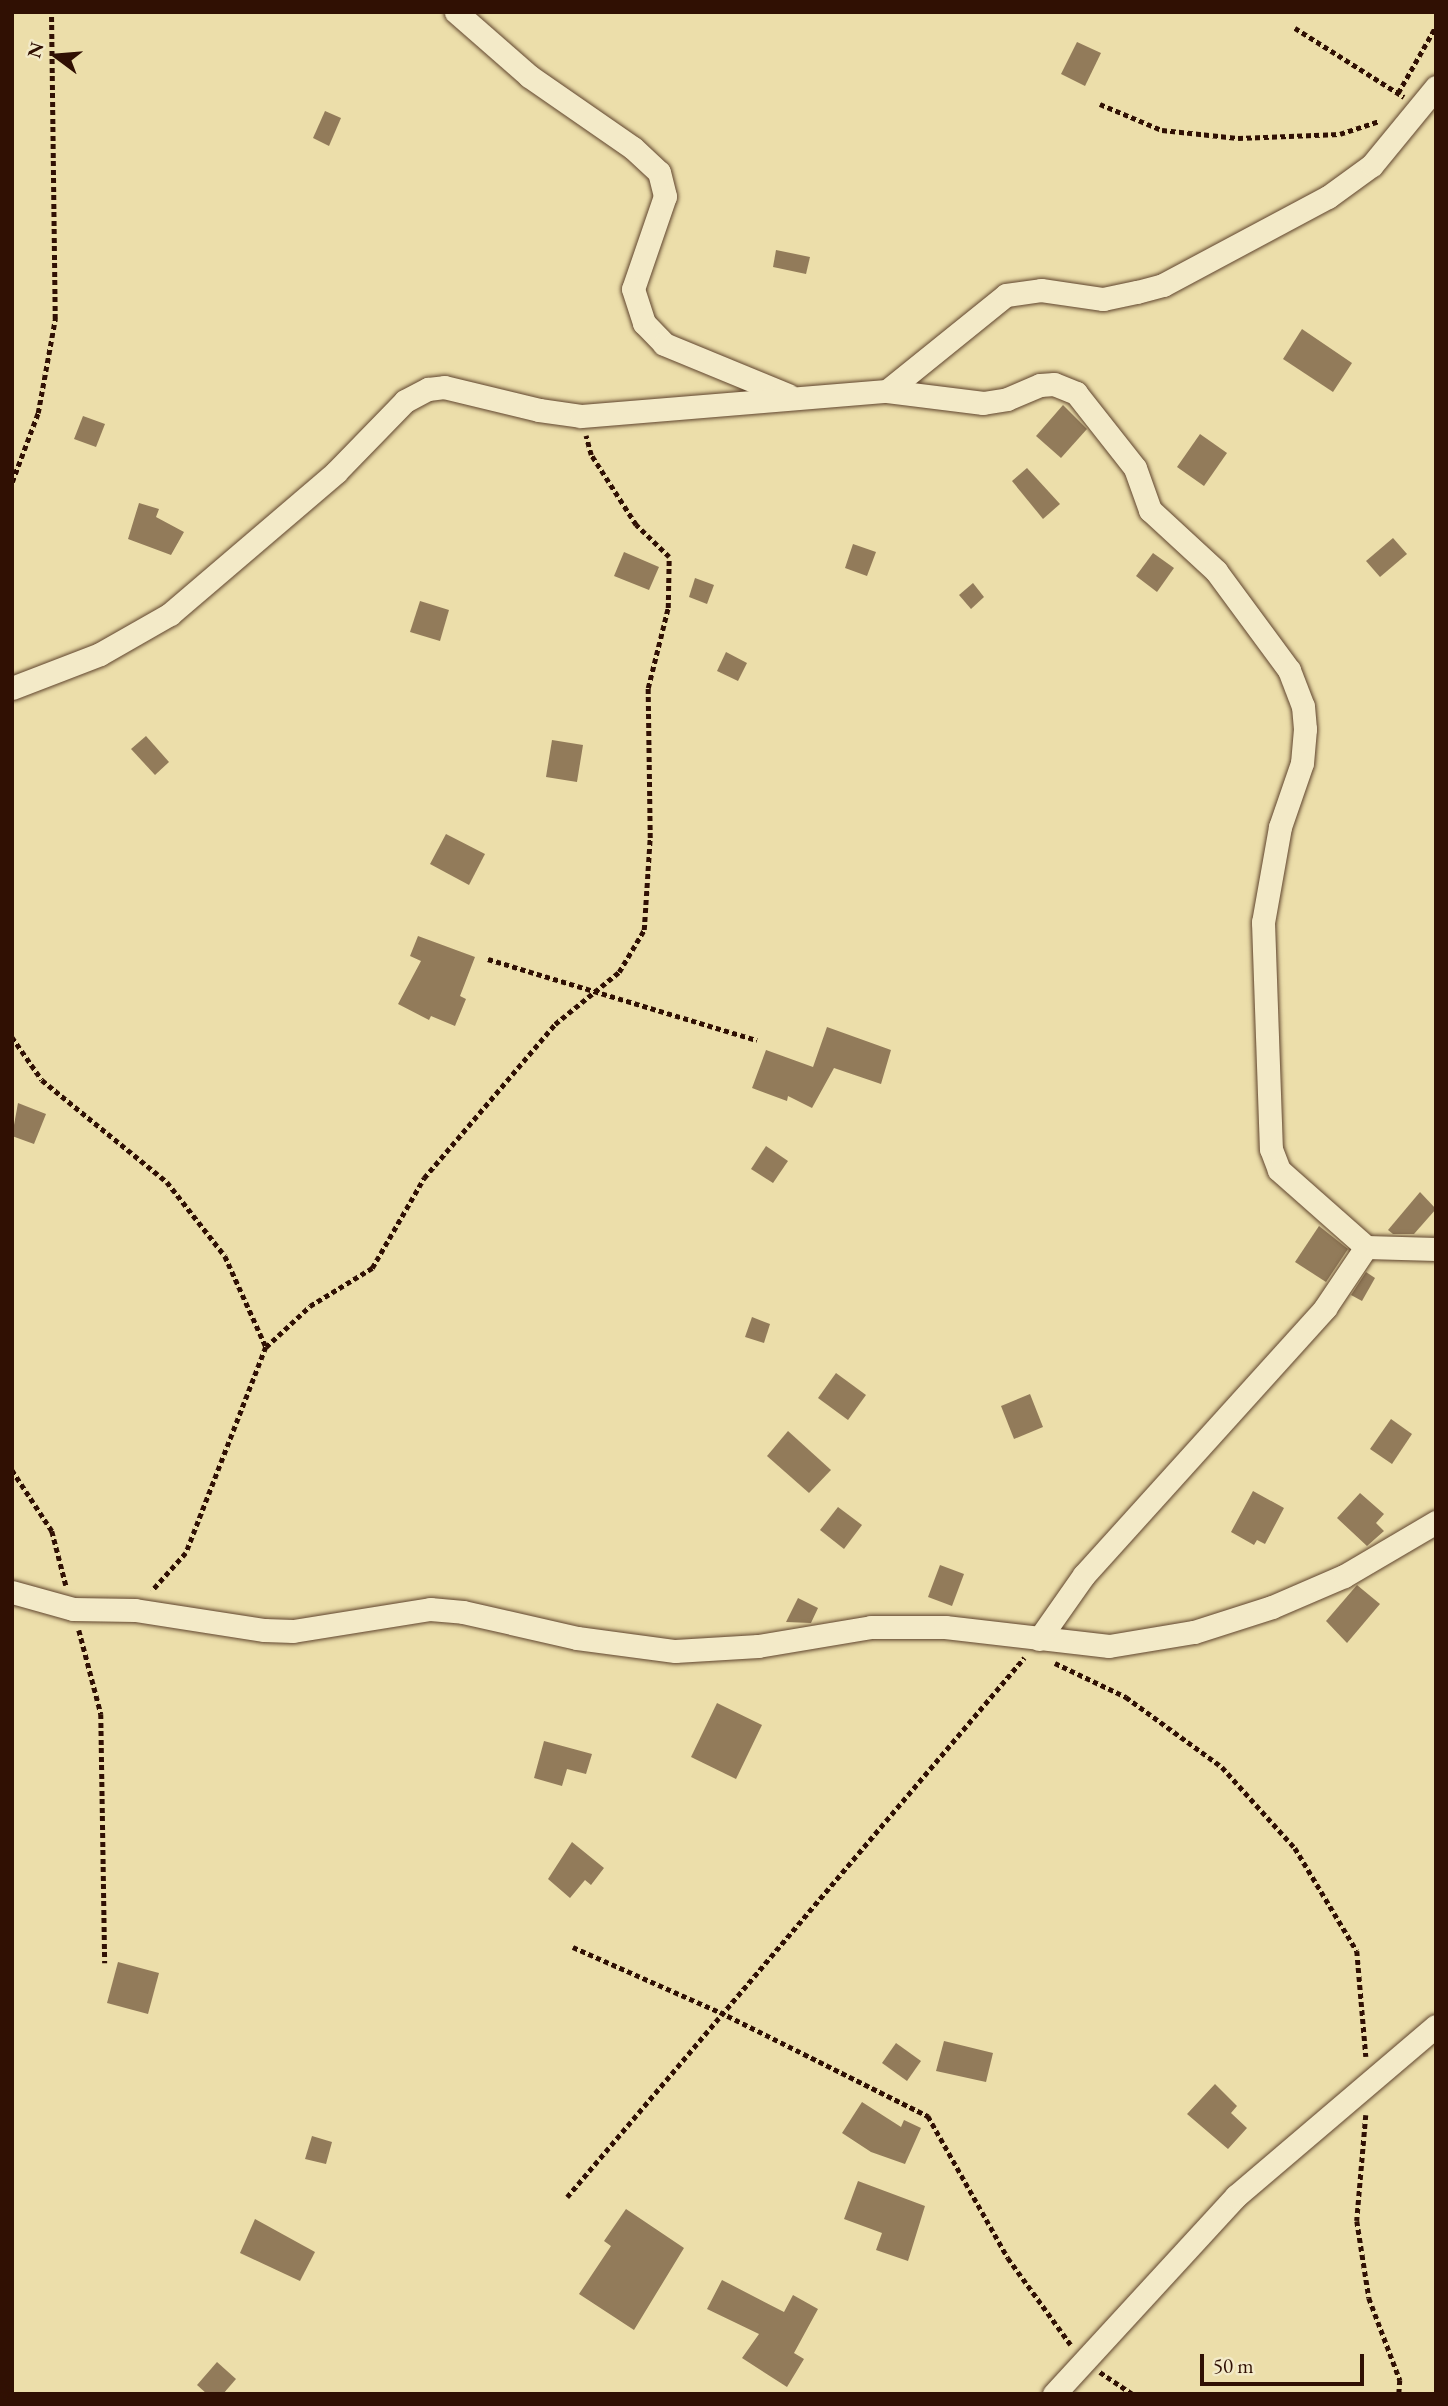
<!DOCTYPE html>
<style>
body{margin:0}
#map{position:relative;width:1448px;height:2406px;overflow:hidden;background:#ecdeaa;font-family:"EB Garamond",serif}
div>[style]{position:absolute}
.building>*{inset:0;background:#927b5a}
.path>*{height:4.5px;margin-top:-2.25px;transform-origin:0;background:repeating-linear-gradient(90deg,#301003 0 5px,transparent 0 8.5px)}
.roads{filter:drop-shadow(0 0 2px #5f442d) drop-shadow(0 0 2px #5f442d)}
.street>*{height:23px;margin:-11.5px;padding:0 11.5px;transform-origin:11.5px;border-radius:11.5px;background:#f3eac8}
span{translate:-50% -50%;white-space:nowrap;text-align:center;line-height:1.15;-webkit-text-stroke:7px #f3eac8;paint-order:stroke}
.frame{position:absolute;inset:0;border:14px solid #301003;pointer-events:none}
.north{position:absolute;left:21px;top:21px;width:70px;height:70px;-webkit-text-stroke:5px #f3eac8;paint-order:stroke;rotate:286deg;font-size:19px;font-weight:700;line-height:28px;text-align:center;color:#301003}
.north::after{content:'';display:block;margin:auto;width:24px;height:32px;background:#301003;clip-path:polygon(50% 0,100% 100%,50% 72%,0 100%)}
.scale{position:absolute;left:1200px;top:2354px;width:164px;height:32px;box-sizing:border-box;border:4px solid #301003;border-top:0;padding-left:9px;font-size:21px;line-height:24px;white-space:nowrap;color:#301003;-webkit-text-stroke:5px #f3eac8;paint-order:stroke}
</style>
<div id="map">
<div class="building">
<div style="clip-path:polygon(1077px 42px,1101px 53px,1085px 86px,1061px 74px)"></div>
<div style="clip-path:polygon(325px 111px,341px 118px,329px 146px,313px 138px)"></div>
<div style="clip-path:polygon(776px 250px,810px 257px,806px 274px,773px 267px)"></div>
<div style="clip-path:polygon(1302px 329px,1352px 363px,1333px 392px,1283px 359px)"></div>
<div style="clip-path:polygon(1063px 405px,1087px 429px,1061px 458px,1036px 436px)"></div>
<div style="clip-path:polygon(83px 416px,105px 424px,96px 447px,74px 439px)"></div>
<div style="clip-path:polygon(1200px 434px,1227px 453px,1204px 486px,1177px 467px)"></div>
<div style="clip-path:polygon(1027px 468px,1060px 504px,1043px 519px,1012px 481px)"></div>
<div style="clip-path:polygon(139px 503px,159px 509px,156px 517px,184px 532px,171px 555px,128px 539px)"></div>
<div style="clip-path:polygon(1393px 538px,1407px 554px,1380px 577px,1366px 561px)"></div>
<div style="clip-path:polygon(853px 544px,876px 552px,867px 576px,845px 568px)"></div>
<div style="clip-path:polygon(624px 552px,659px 567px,649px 590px,614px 576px)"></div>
<div style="clip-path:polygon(1153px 553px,1174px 568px,1157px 592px,1136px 576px)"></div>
<div style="clip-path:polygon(695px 578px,714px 585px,707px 604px,689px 597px)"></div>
<div style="clip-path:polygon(973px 583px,984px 597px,971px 609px,959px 595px)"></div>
<div style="clip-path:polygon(420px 601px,449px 610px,440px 641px,410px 632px)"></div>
<div style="clip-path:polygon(726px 652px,747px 663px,738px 681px,717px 671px)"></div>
<div style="clip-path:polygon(146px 736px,169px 762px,155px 775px,131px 749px)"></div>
<div style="clip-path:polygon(552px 740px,583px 745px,577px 782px,546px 777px)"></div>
<div style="clip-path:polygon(446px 834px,485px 854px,469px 885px,430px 864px)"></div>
<div style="clip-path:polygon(418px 936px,475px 957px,460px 996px,466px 999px,455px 1026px,431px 1016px,429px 1020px,398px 1004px,421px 961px,410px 956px)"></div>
<div style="clip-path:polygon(827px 1027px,891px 1050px,881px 1084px,834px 1068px,812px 1108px,788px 1096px,787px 1101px,752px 1088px,766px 1050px,813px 1067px)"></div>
<div style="clip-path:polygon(18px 1103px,46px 1114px,34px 1144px,12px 1136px)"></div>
<div style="clip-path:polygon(766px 1146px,788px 1161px,773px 1183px,751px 1169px)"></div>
<div style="clip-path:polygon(1420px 1192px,1436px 1209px,1414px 1234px,1393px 1234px,1388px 1230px)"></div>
<div style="clip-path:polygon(1319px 1226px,1348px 1249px,1326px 1282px,1295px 1262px)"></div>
<div style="clip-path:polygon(1366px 1272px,1375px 1278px,1362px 1301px,1351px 1295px)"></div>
<div style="clip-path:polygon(752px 1317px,770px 1324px,764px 1343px,745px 1337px)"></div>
<div style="clip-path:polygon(836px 1373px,866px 1395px,848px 1420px,818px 1398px)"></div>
<div style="clip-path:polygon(1030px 1394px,1043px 1427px,1014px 1439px,1001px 1406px)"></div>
<div style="clip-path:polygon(1391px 1419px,1412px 1434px,1392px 1464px,1370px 1449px)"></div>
<div style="clip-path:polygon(788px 1431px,831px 1470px,809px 1493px,767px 1456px)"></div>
<div style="clip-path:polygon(1253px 1491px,1284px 1508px,1265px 1544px,1257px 1540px,1254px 1545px,1231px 1532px)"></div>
<div style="clip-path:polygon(1360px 1493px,1384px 1514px,1376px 1523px,1384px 1531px,1367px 1546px,1337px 1518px)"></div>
<div style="clip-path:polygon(838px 1507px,862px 1525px,844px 1549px,820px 1530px)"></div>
<div style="clip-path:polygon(940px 1565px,964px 1574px,952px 1606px,928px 1597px)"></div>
<div style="clip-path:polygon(1357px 1585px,1380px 1604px,1347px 1643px,1326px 1621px)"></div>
<div style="clip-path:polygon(798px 1598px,818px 1608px,811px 1623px,786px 1622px)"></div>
<div style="clip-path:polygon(717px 1703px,762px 1725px,736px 1779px,691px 1757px)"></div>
<div style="clip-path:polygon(544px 1741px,592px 1754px,586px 1774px,567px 1769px,562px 1786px,534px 1778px)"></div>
<div style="clip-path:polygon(572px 1842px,604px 1868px,591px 1885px,585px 1880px,570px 1898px,548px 1879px)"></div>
<div style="clip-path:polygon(118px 1962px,159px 1973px,148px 2014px,107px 2003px)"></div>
<div style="clip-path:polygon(944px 2041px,993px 2053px,986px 2082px,936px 2071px)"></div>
<div style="clip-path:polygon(896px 2043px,921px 2061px,907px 2081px,882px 2063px)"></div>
<div style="clip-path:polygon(1215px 2084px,1237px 2106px,1231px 2113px,1247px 2128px,1228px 2149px,1187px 2114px)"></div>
<div style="clip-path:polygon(862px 2102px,901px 2127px,904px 2120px,921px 2128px,905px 2164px,871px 2152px,842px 2133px)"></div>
<div style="clip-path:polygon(312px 2136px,332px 2142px,326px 2164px,305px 2159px)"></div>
<div style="clip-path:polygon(858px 2181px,925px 2206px,908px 2261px,876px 2250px,882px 2233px,844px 2219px)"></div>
<div style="clip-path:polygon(626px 2209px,684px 2248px,634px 2330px,579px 2294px,611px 2246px,604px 2241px)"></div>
<div style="clip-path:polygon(255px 2219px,315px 2252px,300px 2281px,240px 2253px)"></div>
<div style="clip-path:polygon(722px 2280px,784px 2312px,793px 2295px,818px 2309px,794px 2353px,804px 2359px,787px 2387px,742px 2358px,759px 2334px,707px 2309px)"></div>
<div style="clip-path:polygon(217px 2362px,236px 2379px,223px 2394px,207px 2394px,197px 2385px)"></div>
</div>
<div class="path">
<div style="left:1295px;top:28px;width:129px;rotate:32.3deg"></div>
<div style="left:1398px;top:93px;width:77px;rotate:-60.4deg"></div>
<div style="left:1100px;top:104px;width:67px;rotate:22.8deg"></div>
<div style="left:1162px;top:130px;width:76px;rotate:6deg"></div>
<div style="left:1238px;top:138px;width:102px;rotate:-2.2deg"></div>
<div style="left:1340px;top:134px;width:41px;rotate:-18.4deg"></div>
<div style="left:12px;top:482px;width:74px;rotate:-69.4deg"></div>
<div style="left:38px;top:413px;width:96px;rotate:-79.7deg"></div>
<div style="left:55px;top:319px;width:307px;rotate:-90.7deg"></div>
<div style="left:488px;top:959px;width:281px;rotate:16.8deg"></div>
<div style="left:12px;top:1037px;width:52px;rotate:55.1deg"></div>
<div style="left:42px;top:1080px;width:161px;rotate:39.2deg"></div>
<div style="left:167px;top:1182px;width:94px;rotate:51.9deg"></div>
<div style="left:225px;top:1256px;width:100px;rotate:65.7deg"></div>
<div style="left:266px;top:1347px;width:221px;rotate:111.2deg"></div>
<div style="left:186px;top:1553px;width:51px;rotate:131.8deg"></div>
<div style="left:266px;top:1347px;width:60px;rotate:-43deg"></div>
<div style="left:310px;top:1306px;width:73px;rotate:-31.5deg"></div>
<div style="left:372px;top:1268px;width:104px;rotate:-60deg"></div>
<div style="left:424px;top:1178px;width:202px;rotate:-49.6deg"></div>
<div style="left:555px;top:1024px;width:82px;rotate:-39.1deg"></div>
<div style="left:619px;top:972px;width:49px;rotate:-59.2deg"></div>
<div style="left:644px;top:930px;width:92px;rotate:-86.3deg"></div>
<div style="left:650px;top:838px;width:150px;rotate:-90.8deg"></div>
<div style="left:648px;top:688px;width:82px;rotate:-76deg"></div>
<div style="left:668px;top:608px;width:51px;rotate:-88.9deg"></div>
<div style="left:669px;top:557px;width:46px;rotate:-135.9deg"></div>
<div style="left:636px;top:525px;width:83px;rotate:-122.7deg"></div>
<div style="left:591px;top:455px;width:20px;rotate:-105deg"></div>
<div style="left:12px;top:1470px;width:73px;rotate:56.7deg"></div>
<div style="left:52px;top:1531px;width:56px;rotate:75.5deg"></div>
<div style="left:79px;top:1630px;width:87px;rotate:75.3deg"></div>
<div style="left:101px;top:1714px;width:249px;rotate:89.1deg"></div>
<div style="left:1055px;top:1663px;width:79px;rotate:25.6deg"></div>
<div style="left:1126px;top:1697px;width:119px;rotate:36.1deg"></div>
<div style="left:1222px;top:1767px;width:109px;rotate:48deg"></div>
<div style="left:1295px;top:1848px;width:120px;rotate:59deg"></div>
<div style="left:1357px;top:1951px;width:106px;rotate:85.1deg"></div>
<div style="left:573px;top:1947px;width:161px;rotate:23.9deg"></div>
<div style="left:720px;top:2012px;width:233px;rotate:26.6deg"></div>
<div style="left:928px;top:2116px;width:163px;rotate:60.6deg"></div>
<div style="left:1008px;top:2258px;width:107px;rotate:54.1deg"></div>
<div style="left:1366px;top:2115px;width:106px;rotate:94.9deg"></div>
<div style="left:1357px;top:2221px;width:78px;rotate:81.1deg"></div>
<div style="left:1369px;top:2298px;width:88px;rotate:69.3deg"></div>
<div style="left:1400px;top:2380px;width:14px;rotate:94deg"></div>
<div style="left:567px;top:2197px;width:707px;rotate:-49.71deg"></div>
<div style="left:1100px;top:2372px;width:40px;rotate:34deg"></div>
</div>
<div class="roads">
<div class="street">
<div style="left:456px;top:12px;width:97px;rotate:41.2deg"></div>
<div style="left:529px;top:76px;width:126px;rotate:34.7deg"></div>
<div style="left:633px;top:148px;width:35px;rotate:43deg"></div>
<div style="left:659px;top:172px;width:25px;rotate:76deg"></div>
<div style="left:665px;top:196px;width:98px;rotate:109deg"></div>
<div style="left:633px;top:289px;width:36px;rotate:72deg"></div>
<div style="left:644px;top:323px;width:29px;rotate:46deg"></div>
<div style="left:664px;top:344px;width:134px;rotate:22.4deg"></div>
<div style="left:887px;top:391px;width:97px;rotate:7.1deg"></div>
<div style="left:983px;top:403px;width:24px;rotate:-9deg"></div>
<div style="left:1007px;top:399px;width:36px;rotate:-23deg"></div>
<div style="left:1040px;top:385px;width:14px;rotate:-4deg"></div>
<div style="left:1054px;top:384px;width:24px;rotate:22deg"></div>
<div style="left:1076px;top:393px;width:95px;rotate:51.8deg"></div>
<div style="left:1135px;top:468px;width:45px;rotate:70.3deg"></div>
<div style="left:1150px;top:510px;width:90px;rotate:42.7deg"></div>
<div style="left:1216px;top:571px;width:123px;rotate:53.6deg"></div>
<div style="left:1289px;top:670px;width:39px;rotate:69deg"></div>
<div style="left:1303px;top:706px;width:23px;rotate:85deg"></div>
<div style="left:1305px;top:729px;width:34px;rotate:95deg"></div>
<div style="left:1302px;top:763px;width:68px;rotate:109deg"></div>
<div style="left:1280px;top:827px;width:97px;rotate:100.1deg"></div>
<div style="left:1263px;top:922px;width:227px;rotate:88deg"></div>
<div style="left:1271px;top:1149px;width:22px;rotate:69deg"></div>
<div style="left:1279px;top:1170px;width:116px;rotate:41.5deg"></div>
<div style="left:12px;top:688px;width:94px;rotate:-21.1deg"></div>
<div style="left:100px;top:654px;width:81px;rotate:-29.7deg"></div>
<div style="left:170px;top:614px;width:218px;rotate:-40.5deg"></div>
<div style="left:336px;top:472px;width:99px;rotate:-45.8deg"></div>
<div style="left:405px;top:401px;width:26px;rotate:-28deg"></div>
<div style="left:428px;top:389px;width:16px;rotate:-7deg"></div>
<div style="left:444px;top:387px;width:98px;rotate:13.6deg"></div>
<div style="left:539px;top:410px;width:42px;rotate:8.1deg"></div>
<div style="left:581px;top:416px;width:307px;rotate:-4.7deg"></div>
<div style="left:887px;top:391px;width:153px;rotate:-38.9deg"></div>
<div style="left:1006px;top:295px;width:35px;rotate:-8deg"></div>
<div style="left:1041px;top:290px;width:63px;rotate:8.3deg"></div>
<div style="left:1103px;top:299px;width:35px;rotate:-12deg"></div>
<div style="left:1137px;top:292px;width:27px;rotate:-15deg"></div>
<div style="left:1163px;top:285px;width:187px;rotate:-28.1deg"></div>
<div style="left:1328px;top:197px;width:54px;rotate:-36deg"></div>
<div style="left:1372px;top:165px;width:101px;rotate:-50.6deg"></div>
<div style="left:12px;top:1592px;width:63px;rotate:15.6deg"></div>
<div style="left:73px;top:1609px;width:62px;rotate:0.9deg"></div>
<div style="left:135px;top:1610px;width:131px;rotate:8.8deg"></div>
<div style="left:264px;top:1630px;width:29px;rotate:2deg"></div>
<div style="left:293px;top:1631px;width:139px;rotate:-9.1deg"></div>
<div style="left:430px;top:1609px;width:33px;rotate:5deg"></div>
<div style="left:463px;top:1612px;width:117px;rotate:12.8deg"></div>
<div style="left:577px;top:1638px;width:99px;rotate:7.6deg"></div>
<div style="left:675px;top:1651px;width:83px;rotate:-3.4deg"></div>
<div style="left:758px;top:1646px;width:115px;rotate:-9.5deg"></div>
<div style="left:871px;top:1627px;width:74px"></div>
<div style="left:945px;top:1627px;width:165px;rotate:6.6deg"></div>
<div style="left:1109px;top:1646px;width:86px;rotate:-9.4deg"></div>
<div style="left:1194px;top:1632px;width:82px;rotate:-17.8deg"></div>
<div style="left:1272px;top:1607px;width:78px;rotate:-23.3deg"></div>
<div style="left:1344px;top:1576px;width:107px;rotate:-30.4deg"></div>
<div style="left:1039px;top:1639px;width:78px;rotate:-54.9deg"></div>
<div style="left:1084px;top:1575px;width:360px;rotate:-47.9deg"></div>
<div style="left:1325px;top:1308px;width:73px;rotate:-56.1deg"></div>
<div style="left:1366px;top:1247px;width:70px;rotate:1.6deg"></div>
<div style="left:1054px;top:2394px;width:269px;rotate:-47.4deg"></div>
<div style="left:1236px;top:2196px;width:262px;rotate:-40.4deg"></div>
</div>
</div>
<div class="frame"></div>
<div class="north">N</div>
<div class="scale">50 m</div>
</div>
